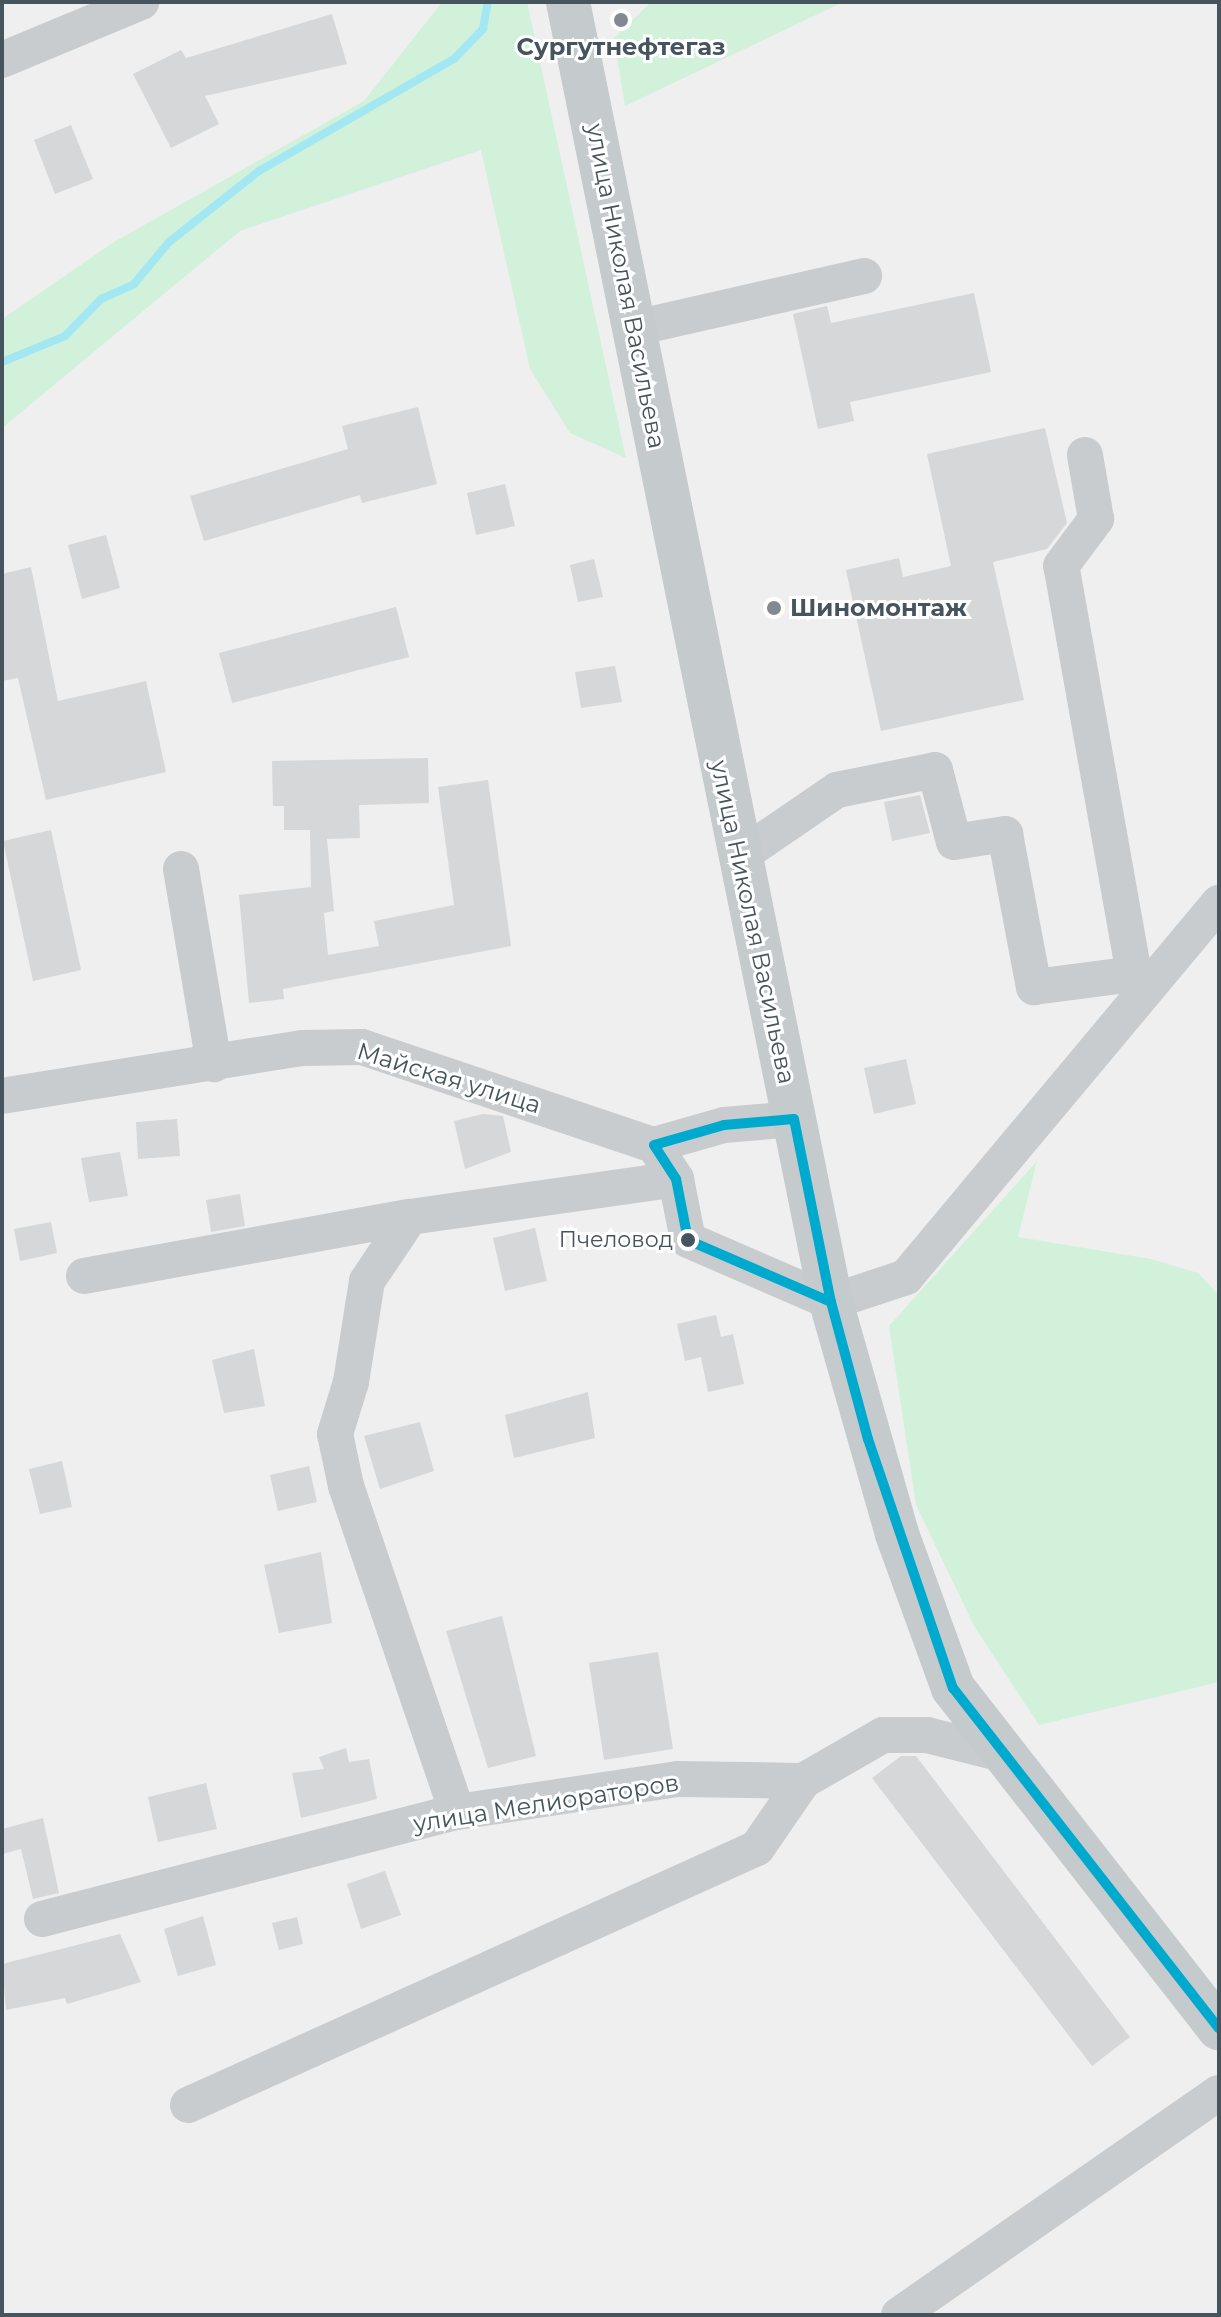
<!DOCTYPE html>
<meta charset="utf-8">
<style>
body{margin:0}
#map{position:relative;width:1221px;height:2317px;overflow:hidden;background:#f0efef;font-family:Montserrat,sans-serif}
div>[style]{position:absolute}
.green>*{inset:0;background:#d1f1db}
.stream>*{height:8px;margin:-4px;padding:0 4px;transform-origin:4px;border-radius:4px;background:#a3e7f2}
.building>*{inset:0;background:#d6d7d8}
.minor>*{height:36px;margin:-18px;padding:0 18px;transform-origin:18px;border-radius:18px;background:#c8ccce}
.major>*{height:44px;margin:-22px;padding:0 22px;transform-origin:22px;border-radius:22px;background:#c5cacd}
.bus-1>*{height:10px;margin:-5px;padding:0 5px;transform-origin:5px;border-radius:5px;background:#00a9ce}
.dots>*{width:22px;height:22px;translate:-50% -50%;box-sizing:border-box;border:4px solid #fff;border-radius:50%}
span{translate:-50% -50%;white-space:nowrap;text-align:center;line-height:1.15;-webkit-text-stroke:6px #fff;paint-order:stroke}
.bus-label{font-size:22px;color:#45545d}
.right{translate:-100% -50%;text-align:right}
.poi-label{font-size:24px;color:#45545d;font-weight:700}
.left{translate:0 -50%;text-align:left}
.street-label{font-size:24px;color:#45545d}
.frame{position:absolute;inset:0;border:4px solid #45545d;pointer-events:none}
</style>
<div id="map">
<div class="green">
<div style="clip-path:polygon(442px 2px,527px 2px,626px 458px,570px 433px,530px 369px,481px 150px,240px 231px,2px 428px,2px 319px,114px 242px,364px 101px)"></div>
<div style="clip-path:polygon(651px 2px,843px 2px,625px 106px,614px 38px)"></div>
<div style="clip-path:polygon(1037px 1161px,1018px 1237px,1151px 1259px,1198px 1273px,1219px 1295px,1219px 1682px,1039px 1725px,974px 1626px,916px 1505px,889px 1326px)"></div>
</div>
<div class="stream">
<div style="left:2px;top:362px;width:68px;rotate:-22.4deg"></div>
<div style="left:65px;top:336px;width:52px;rotate:-45.8deg"></div>
<div style="left:101px;top:299px;width:36px;rotate:-24deg"></div>
<div style="left:134px;top:284px;width:55px;rotate:-50.2deg"></div>
<div style="left:169px;top:242px;width:115px;rotate:-38.3deg"></div>
<div style="left:259px;top:171px;width:225px;rotate:-29.9deg"></div>
<div style="left:454px;top:59px;width:42px;rotate:-46deg"></div>
<div style="left:483px;top:29px;width:27px;rotate:-80deg"></div>
</div>
<div class="building">
<div style="clip-path:polygon(332px 14px,347px 64px,205px 96px,219px 124px,171px 148px,133px 74px,181px 50px,186px 58px)"></div>
<div style="clip-path:polygon(71px 125px,93px 179px,55px 194px,34px 140px)"></div>
<div style="clip-path:polygon(974px 293px,991px 372px,850px 402px,854px 421px,818px 429px,793px 314px,827px 306px,831px 323px)"></div>
<div style="clip-path:polygon(418px 407px,437px 484px,362px 503px,360px 495px,204px 541px,190px 496px,348px 449px,342px 426px)"></div>
<div style="clip-path:polygon(1045px 428px,1067px 523px,1047px 549px,993px 562px,1024px 700px,881px 731px,846px 570px,899px 558px,903px 577px,951px 566px,927px 454px)"></div>
<div style="clip-path:polygon(505px 484px,515px 526px,476px 535px,467px 493px)"></div>
<div style="clip-path:polygon(106px 535px,120px 588px,82px 599px,68px 545px)"></div>
<div style="clip-path:polygon(594px 559px,603px 597px,578px 602px,570px 565px)"></div>
<div style="clip-path:polygon(31px 567px,58px 701px,146px 681px,166px 772px,46px 800px,18px 678px,2px 681px,2px 574px)"></div>
<div style="clip-path:polygon(396px 607px,409px 657px,232px 703px,219px 653px)"></div>
<div style="clip-path:polygon(615px 666px,622px 702px,581px 708px,575px 672px)"></div>
<div style="clip-path:polygon(428px 758px,429px 803px,359px 805px,360px 838px,327px 839px,334px 911px,324px 913px,328px 955px,379px 946px,374px 921px,454px 905px,438px 787px,488px 780px,511px 946px,283px 989px,284px 999px,249px 1003px,239px 895px,311px 887px,310px 830px,284px 830px,284px 806px,273px 806px,272px 761px)"></div>
<div style="clip-path:polygon(920px 795px,930px 833px,892px 841px,884px 802px)"></div>
<div style="clip-path:polygon(51px 830px,81px 970px,33px 981px,3px 841px)"></div>
<div style="clip-path:polygon(906px 1059px,916px 1104px,874px 1114px,864px 1068px)"></div>
<div style="clip-path:polygon(483px 1114px,503px 1116px,511px 1152px,465px 1169px,454px 1121px)"></div>
<div style="clip-path:polygon(177px 1119px,180px 1156px,138px 1159px,136px 1122px)"></div>
<div style="clip-path:polygon(120px 1152px,128px 1196px,89px 1202px,81px 1158px)"></div>
<div style="clip-path:polygon(240px 1194px,245px 1226px,211px 1232px,206px 1200px)"></div>
<div style="clip-path:polygon(51px 1222px,57px 1253px,20px 1261px,14px 1229px)"></div>
<div style="clip-path:polygon(535px 1228px,547px 1281px,505px 1291px,493px 1238px)"></div>
<div style="clip-path:polygon(716px 1315px,721px 1337px,733px 1334px,744px 1384px,708px 1392px,701px 1357px,685px 1361px,677px 1324px)"></div>
<div style="clip-path:polygon(254px 1349px,265px 1406px,224px 1413px,212px 1360px)"></div>
<div style="clip-path:polygon(588px 1392px,595px 1438px,514px 1458px,505px 1415px)"></div>
<div style="clip-path:polygon(420px 1422px,434px 1471px,380px 1489px,364px 1436px)"></div>
<div style="clip-path:polygon(62px 1461px,72px 1507px,40px 1514px,29px 1469px)"></div>
<div style="clip-path:polygon(309px 1466px,317px 1502px,278px 1511px,270px 1475px)"></div>
<div style="clip-path:polygon(321px 1552px,332px 1623px,279px 1633px,264px 1565px)"></div>
<div style="clip-path:polygon(502px 1616px,536px 1756px,488px 1768px,446px 1631px)"></div>
<div style="clip-path:polygon(658px 1652px,673px 1749px,604px 1760px,589px 1663px)"></div>
<div style="clip-path:polygon(346px 1748px,349px 1762px,369px 1759px,377px 1799px,301px 1818px,292px 1773px,324px 1769px,319px 1757px)"></div>
<div style="clip-path:polygon(901px 1756px,916px 1756px,1130px 2037px,1092px 2066px,872px 1778px)"></div>
<div style="clip-path:polygon(206px 1783px,217px 1829px,158px 1842px,148px 1797px)"></div>
<div style="clip-path:polygon(43px 1818px,59px 1893px,33px 1899px,21px 1849px,2px 1854px,2px 1829px)"></div>
<div style="clip-path:polygon(385px 1871px,401px 1915px,361px 1929px,347px 1884px)"></div>
<div style="clip-path:polygon(203px 1916px,216px 1965px,178px 1976px,164px 1929px)"></div>
<div style="clip-path:polygon(297px 1917px,303px 1944px,279px 1950px,272px 1923px)"></div>
<div style="clip-path:polygon(120px 1934px,141px 1982px,67px 2004px,65px 1998px,6px 2010px,2px 1964px)"></div>
</div>
<div class="minor">
<div style="left:2px;top:60px;width:151px;rotate:-22.6deg"></div>
<div style="left:635px;top:328px;width:235px;rotate:-12.8deg"></div>
<div style="left:739px;top:857px;width:119px;rotate:-34.4deg"></div>
<div style="left:837px;top:790px;width:100px;rotate:-11.5deg"></div>
<div style="left:935px;top:770px;width:74px;rotate:75.2deg"></div>
<div style="left:954px;top:842px;width:52px;rotate:-8.9deg"></div>
<div style="left:1005px;top:834px;width:156px;rotate:79.3deg"></div>
<div style="left:1034px;top:987px;width:101px;rotate:-7.4deg"></div>
<div style="left:1134px;top:974px;width:414px;rotate:-100.1deg"></div>
<div style="left:1061px;top:566px;width:59px;rotate:-53.3deg"></div>
<div style="left:1096px;top:519px;width:65px;rotate:-99.8deg"></div>
<div style="left:181px;top:869px;width:198px;rotate:80.4deg"></div>
<div style="left:2px;top:1096px;width:304px;rotate:-9.1deg"></div>
<div style="left:302px;top:1048px;width:60px;rotate:-1deg"></div>
<div style="left:362px;top:1047px;width:308px;rotate:18.6deg"></div>
<div style="left:794px;top:1119px;width:70px;rotate:175.1deg"></div>
<div style="left:724px;top:1125px;width:73px;rotate:164.1deg"></div>
<div style="left:654px;top:1145px;width:40px;rotate:57.1deg"></div>
<div style="left:676px;top:1179px;width:62px;rotate:78.9deg"></div>
<div style="left:688px;top:1240px;width:156px;rotate:23.4deg"></div>
<div style="left:831px;top:1302px;width:79px;rotate:-18.4deg"></div>
<div style="left:906px;top:1277px;width:488px;rotate:-50.1deg"></div>
<div style="left:84px;top:1276px;width:331px;rotate:-10.3deg"></div>
<div style="left:457px;top:1812px;width:344px;rotate:-108.8deg"></div>
<div style="left:346px;top:1486px;width:53px;rotate:-101.9deg"></div>
<div style="left:335px;top:1434px;width:54px;rotate:-72.9deg"></div>
<div style="left:351px;top:1382px;width:102px;rotate:-81deg"></div>
<div style="left:367px;top:1281px;width:77px;rotate:-56.1deg"></div>
<div style="left:410px;top:1217px;width:269px;rotate:-8.1deg"></div>
<div style="left:42px;top:1919px;width:429px;rotate:-14.5deg"></div>
<div style="left:457px;top:1812px;width:223px;rotate:-8.5deg"></div>
<div style="left:678px;top:1779px;width:125px;rotate:0.9deg"></div>
<div style="left:803px;top:1781px;width:92px;rotate:-29.9deg"></div>
<div style="left:883px;top:1735px;width:44px"></div>
<div style="left:927px;top:1735px;width:73px;rotate:14.2deg"></div>
<div style="left:188px;top:2105px;width:624px;rotate:-24.31deg"></div>
<div style="left:757px;top:1848px;width:81px;rotate:-55.5deg"></div>
<div style="left:899px;top:2315px;width:389px;rotate:-34.8deg"></div>
</div>
<div class="major">
<div style="left:568px;top:2px;width:1326px;rotate:78.56deg"></div>
<div style="left:831px;top:1302px;width:241px;rotate:74.1deg"></div>
<div style="left:897px;top:1534px;width:164px;rotate:70deg"></div>
<div style="left:953px;top:1688px;width:432px;rotate:52deg"></div>
</div>
<div class="bus-1">
<div style="left:794px;top:1119px;width:187px;rotate:78.6deg"></div>
<div style="left:831px;top:1302px;width:156px;rotate:-156.6deg"></div>
<div style="left:688px;top:1240px;width:62px;rotate:-101.1deg"></div>
<div style="left:676px;top:1179px;width:40px;rotate:-122.9deg"></div>
<div style="left:654px;top:1145px;width:73px;rotate:-15.9deg"></div>
<div style="left:724px;top:1125px;width:70px;rotate:-4.9deg"></div>
<div style="left:831px;top:1302px;width:142px;rotate:74.9deg"></div>
<div style="left:868px;top:1439px;width:263px;rotate:71.2deg"></div>
<div style="left:953px;top:1688px;width:432px;rotate:52deg"></div>
</div>
<div class="dots">
<div style="left:621px;top:20px;background:#818a90"></div>
<div style="left:774px;top:608px;background:#818a90"></div>
<div style="left:688px;top:1240px;background:#45545d"></div>
</div>
<div class="bus-label">
<span class="right" style="left:673px;top:1240px">Пчеловод</span>
</div>
<div class="poi-label">
<span style="left:621px;top:47px">Сургутнефтегаз</span>
<span class="left" style="left:790px;top:608px">Шиномонтаж</span>
</div>
<div class="street-label">
<span style="left:626px;top:286px;rotate:79deg">улица Николая Васильева</span>
<span style="left:753px;top:922px;rotate:78deg">улица Николая Васильева</span>
<span style="left:449px;top:1078px;rotate:17deg">Майская улица</span>
<span style="left:546px;top:1803px;rotate:-9deg">улица Мелиораторов</span>
</div>
<div class="frame"></div>
</div>
